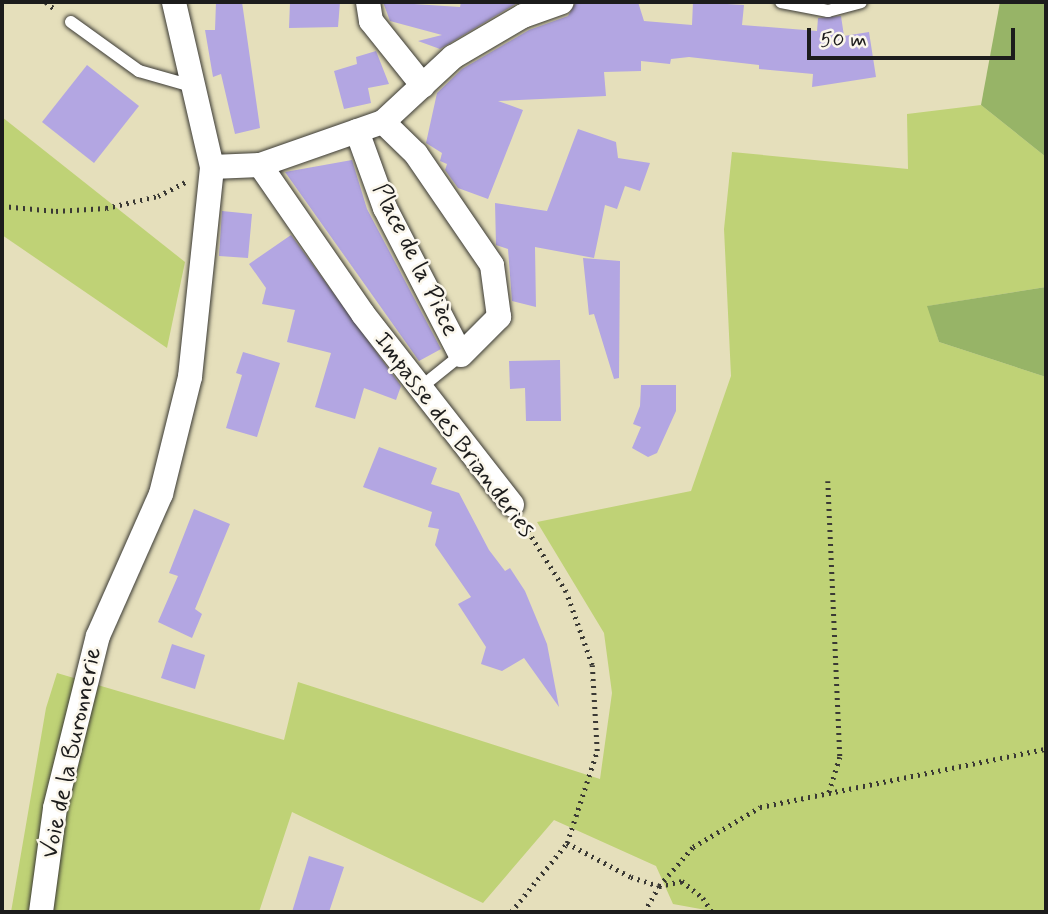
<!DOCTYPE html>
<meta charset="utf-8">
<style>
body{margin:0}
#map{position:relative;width:1048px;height:914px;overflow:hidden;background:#e5dfbb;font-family:Mynerve,sans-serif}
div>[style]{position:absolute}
.green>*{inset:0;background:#bfd276}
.forest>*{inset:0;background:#97b467}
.building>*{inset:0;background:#b3a6e2}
.path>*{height:4.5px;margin-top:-2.25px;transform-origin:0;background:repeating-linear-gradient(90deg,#3a3934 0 2px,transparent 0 7px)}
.roads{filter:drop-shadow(0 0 2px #3a3934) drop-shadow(0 0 2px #3a3934)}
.lane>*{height:12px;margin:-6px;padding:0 6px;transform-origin:6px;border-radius:6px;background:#fff}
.street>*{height:24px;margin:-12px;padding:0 12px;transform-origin:12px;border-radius:12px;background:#fff}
span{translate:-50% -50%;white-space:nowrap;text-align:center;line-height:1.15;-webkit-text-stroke:5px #fbf7ec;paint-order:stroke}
.street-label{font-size:24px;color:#1c1c1c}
.frame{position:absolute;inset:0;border:4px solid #1c1c1c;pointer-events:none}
.scale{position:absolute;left:807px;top:28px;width:208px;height:32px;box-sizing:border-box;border:4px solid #1c1c1c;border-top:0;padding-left:9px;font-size:21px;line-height:24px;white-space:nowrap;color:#1c1c1c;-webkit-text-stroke:5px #fbf7ec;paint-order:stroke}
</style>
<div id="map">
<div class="green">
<div style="clip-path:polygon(981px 105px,1046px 157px,1046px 287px,928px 306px,939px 342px,1046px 377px,1046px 912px,717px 912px,673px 904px,656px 866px,554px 820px,483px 903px,292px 812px,259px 912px,11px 912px,46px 708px,57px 673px,284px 740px,298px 682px,600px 779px,612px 693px,604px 633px,537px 522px,691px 491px,731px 376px,724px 229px,732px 152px,908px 169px,907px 114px)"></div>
<div style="clip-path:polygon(2px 117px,185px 262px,167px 348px,2px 235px)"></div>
</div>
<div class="forest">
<div style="clip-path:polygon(1000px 2px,1046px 2px,1046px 157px,981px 105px)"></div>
<div style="clip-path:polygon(1046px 287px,1046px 377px,939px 342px,927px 306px)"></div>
</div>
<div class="building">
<div style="clip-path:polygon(216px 2px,242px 2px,260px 128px,235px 134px,221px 74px,213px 77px,205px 30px,215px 30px)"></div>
<div style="clip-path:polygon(290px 2px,340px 2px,338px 27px,289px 28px)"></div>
<div style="clip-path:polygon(383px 2px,460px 7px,461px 2px,519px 2px,440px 49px,418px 41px,442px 35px,390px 21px)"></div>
<div style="clip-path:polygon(576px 2px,638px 2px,644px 21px,692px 25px,693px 2px,744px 5px,742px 25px,817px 31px,818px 18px,841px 16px,844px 36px,869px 32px,876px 77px,812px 87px,813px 74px,759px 69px,759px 65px,689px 57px,671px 59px,670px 64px,641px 61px,641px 71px,604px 72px,606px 96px,498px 101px,523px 110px,488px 199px,458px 188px,445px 170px,447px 164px,440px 161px,442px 153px,426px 143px,437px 93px,462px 69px,529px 30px,568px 16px)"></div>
<div style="clip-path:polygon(376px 51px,389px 84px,368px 88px,371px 103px,344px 109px,334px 71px,357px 64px,356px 57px)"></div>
<div style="clip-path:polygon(87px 65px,139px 106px,94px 163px,42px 122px)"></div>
<div style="clip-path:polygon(578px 129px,616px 142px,618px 158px,650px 163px,640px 191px,625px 186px,617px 209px,605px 205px,594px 258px,535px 247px,536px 307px,512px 301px,508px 249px,496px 245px,495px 203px,547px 211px)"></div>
<div style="clip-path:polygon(352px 160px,367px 209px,441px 349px,419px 361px,285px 172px)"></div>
<div style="clip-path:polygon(222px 211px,252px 214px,248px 258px,219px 256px)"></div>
<div style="clip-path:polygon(291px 235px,401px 386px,396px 400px,364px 388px,355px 419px,315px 407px,331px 353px,287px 342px,295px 310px,262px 304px,266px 288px,249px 264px)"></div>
<div style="clip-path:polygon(583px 258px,620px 261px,619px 378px,614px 379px,594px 314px,589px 315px)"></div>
<div style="clip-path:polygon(243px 352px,280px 363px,257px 437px,226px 428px,242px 375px,236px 373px)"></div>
<div style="clip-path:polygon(560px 360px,561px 421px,526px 421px,525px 388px,510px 389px,509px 361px)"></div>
<div style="clip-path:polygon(641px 385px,676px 385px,676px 411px,657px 453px,648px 457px,632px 448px,641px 427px,633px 424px,640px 406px)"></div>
<div style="clip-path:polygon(379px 447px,437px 468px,431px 484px,459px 493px,489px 550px,505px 571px,510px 568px,525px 591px,547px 644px,559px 707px,524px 658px,502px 671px,481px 664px,486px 647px,458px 604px,471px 597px,435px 545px,439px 529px,428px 527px,432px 512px,363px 487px)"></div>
<div style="clip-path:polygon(194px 509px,230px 524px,195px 609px,202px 614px,192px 638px,158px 622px,178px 576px,169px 573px)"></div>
<div style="clip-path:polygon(172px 644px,205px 655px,195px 689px,161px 678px)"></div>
<div style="clip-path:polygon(309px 856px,344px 867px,329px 912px,292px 912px)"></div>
</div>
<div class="path">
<div style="left:46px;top:2px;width:13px;rotate:39deg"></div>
<div style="left:2px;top:206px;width:54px;rotate:5.3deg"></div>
<div style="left:56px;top:211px;width:50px;rotate:-3.4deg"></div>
<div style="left:106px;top:208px;width:53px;rotate:-13deg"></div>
<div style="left:158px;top:196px;width:33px;rotate:-27deg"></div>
<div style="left:828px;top:481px;width:276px;rotate:87.5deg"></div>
<div style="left:840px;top:757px;width:38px;rotate:107deg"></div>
<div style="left:567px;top:843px;width:72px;rotate:28deg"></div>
<div style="left:631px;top:877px;width:29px;rotate:18deg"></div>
<div style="left:659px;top:886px;width:52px;rotate:-48.9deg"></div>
<div style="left:693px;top:847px;width:78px;rotate:-30.8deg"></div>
<div style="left:760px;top:807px;width:292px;rotate:-11.5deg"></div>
<div style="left:511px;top:912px;width:89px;rotate:-50.9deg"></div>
<div style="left:567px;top:843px;width:97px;rotate:-71.9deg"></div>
<div style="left:597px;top:751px;width:86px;rotate:-93.3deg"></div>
<div style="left:592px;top:665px;width:77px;rotate:-109.6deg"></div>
<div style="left:566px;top:592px;width:77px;rotate:-122.2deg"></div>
<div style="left:644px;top:912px;width:30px;rotate:-60deg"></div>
<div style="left:659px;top:886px;width:24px;rotate:-12deg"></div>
<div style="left:682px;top:881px;width:27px;rotate:39deg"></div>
<div style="left:703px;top:898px;width:17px;rotate:57deg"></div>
</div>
<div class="roads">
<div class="lane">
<div style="left:781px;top:2px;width:48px;rotate:10.8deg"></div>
<div style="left:828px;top:11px;width:34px;rotate:-15deg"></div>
<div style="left:71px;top:22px;width:84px;rotate:35.8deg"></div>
<div style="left:139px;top:71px;width:58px;rotate:15.9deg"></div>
<div style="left:420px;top:388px;width:53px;rotate:-38.8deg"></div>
</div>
<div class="street">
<div style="left:368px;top:2px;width:19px;rotate:81deg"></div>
<div style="left:371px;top:21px;width:83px;rotate:51.3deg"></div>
<div style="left:357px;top:131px;width:82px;rotate:70deg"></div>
<div style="left:385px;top:208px;width:165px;rotate:62.7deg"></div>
<div style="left:461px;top:355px;width:54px;rotate:-45deg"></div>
<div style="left:499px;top:317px;width:52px;rotate:-97.7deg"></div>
<div style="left:492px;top:265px;width:135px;rotate:-124.4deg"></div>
<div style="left:416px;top:154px;width:46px;rotate:-135.9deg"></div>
<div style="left:260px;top:165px;width:181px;rotate:55.3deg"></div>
<div style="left:363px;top:314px;width:242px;rotate:52deg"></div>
<div style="left:212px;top:167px;width:48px;rotate:-2.4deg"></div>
<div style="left:260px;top:165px;width:130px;rotate:-19.3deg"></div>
<div style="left:383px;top:122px;width:96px;rotate:-42.9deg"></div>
<div style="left:453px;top:57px;width:81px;rotate:-30.4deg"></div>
<div style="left:523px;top:16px;width:41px;rotate:-19.7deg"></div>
<div style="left:41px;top:912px;width:105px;rotate:-82.3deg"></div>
<div style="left:55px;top:808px;width:177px;rotate:-76deg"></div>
<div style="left:98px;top:636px;width:155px;rotate:-66.1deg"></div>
<div style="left:161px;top:494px;width:121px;rotate:-76.1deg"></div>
<div style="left:190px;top:377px;width:211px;rotate:-84deg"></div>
<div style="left:212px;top:167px;width:169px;rotate:-103deg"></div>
</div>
</div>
<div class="street-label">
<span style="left:415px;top:260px;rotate:64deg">Place de la Pièce</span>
<span style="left:454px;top:435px;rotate:53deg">Impasse des Brianderies</span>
<span style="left:72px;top:753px;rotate:-78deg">Voie de la Buronnerie</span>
</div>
<div class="frame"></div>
<div class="scale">50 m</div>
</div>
